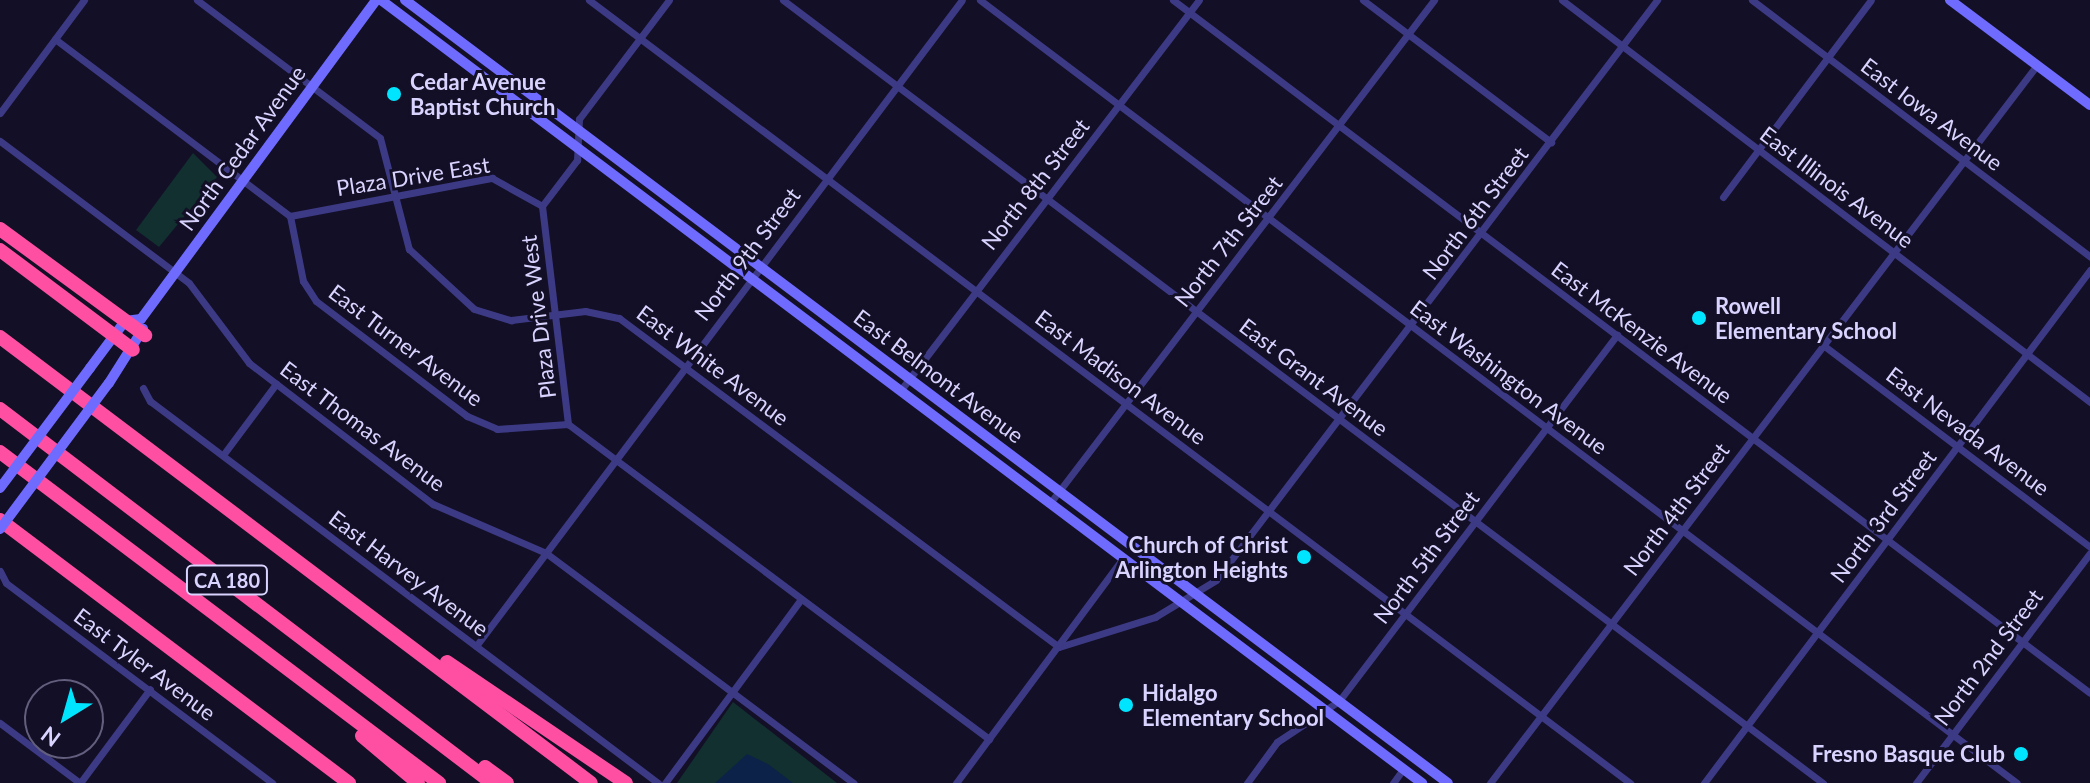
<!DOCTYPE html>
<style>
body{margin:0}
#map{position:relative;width:2090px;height:783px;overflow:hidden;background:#130f26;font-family:Lato,sans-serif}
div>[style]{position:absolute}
.green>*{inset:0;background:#12302f}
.water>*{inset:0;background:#0c2248}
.minor>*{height:7px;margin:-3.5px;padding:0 3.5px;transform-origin:3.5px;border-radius:3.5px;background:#3d3a85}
.secondary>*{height:10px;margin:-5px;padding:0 5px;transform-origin:5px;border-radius:5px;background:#6f6bff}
.motorway>*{height:14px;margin:-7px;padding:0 7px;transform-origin:7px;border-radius:7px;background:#ff4fa3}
.secondary-bridge>*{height:10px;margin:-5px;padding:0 5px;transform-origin:5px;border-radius:5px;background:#6f6bff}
.dots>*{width:22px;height:22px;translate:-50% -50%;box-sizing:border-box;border:4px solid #130f26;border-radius:50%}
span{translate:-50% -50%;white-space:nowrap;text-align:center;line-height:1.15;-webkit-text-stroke:6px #130f26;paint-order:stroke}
.shield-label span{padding:2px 6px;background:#130f26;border:2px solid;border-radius:6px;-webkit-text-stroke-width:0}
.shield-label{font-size:20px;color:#d9d4ff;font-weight:700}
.poi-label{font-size:22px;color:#d9d4ff;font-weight:700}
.left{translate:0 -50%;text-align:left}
.right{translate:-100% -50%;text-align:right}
.street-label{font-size:22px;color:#d9d4ff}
.north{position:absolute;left:24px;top:679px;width:80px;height:80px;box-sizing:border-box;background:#130f26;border:2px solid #625e7d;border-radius:50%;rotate:217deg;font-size:22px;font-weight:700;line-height:32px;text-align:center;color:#d9d4ff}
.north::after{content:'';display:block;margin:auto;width:28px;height:36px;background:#00e5ff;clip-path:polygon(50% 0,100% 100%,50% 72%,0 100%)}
</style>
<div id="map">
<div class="green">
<div style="clip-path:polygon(193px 153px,217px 177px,159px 247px,136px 230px)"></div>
<div style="clip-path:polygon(733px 702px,837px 783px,677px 783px)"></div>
</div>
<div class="water">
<div style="clip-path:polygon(747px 754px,768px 764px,793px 783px,715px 783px)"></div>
</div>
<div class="minor">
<div style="left:197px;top:0;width:229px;rotate:37deg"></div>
<div style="left:380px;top:138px;width:115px;rotate:75.4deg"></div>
<div style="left:409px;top:249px;width:88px;rotate:42.7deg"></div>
<div style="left:474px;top:309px;width:39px;rotate:17deg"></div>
<div style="left:511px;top:320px;width:75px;rotate:-6.9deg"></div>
<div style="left:585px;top:311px;width:35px;rotate:12deg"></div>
<div style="left:619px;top:318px;width:549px;rotate:36.79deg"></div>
<div style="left:1059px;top:647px;width:101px;rotate:-17.4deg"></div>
<div style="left:1155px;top:617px;width:71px;rotate:-31.2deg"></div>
<div style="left:1216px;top:580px;width:729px;rotate:-52.75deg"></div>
<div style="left:589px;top:0;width:1303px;rotate:36.95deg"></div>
<div style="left:783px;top:0;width:1302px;rotate:36.98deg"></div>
<div style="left:980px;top:0;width:1299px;rotate:37.06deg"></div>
<div style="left:1173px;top:0;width:1149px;rotate:37.08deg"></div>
<div style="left:1363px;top:0;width:236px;rotate:37.1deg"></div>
<div style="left:1562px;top:0;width:664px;rotate:37.28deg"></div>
<div style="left:1752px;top:0;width:425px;rotate:37.2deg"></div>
<div style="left:55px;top:39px;width:294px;rotate:37deg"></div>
<div style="left:290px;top:216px;width:66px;rotate:78.7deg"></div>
<div style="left:303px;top:281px;width:24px;rotate:57deg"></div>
<div style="left:316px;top:301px;width:190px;rotate:37.3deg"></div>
<div style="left:467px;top:416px;width:33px;rotate:23deg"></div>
<div style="left:497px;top:429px;width:71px;rotate:-4deg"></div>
<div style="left:568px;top:424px;width:526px;rotate:36.8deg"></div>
<div style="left:0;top:113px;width:141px;rotate:-53.4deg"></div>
<div style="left:0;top:141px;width:236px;rotate:36.9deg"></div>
<div style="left:189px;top:283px;width:100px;rotate:53.1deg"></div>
<div style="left:249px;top:363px;width:232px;rotate:37.5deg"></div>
<div style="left:433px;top:504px;width:123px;rotate:23.4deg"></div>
<div style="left:546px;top:553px;width:384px;rotate:36.8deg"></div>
<div style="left:1723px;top:197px;width:246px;rotate:-53.1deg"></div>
<div style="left:542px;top:206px;width:58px;rotate:-52.7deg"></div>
<div style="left:577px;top:160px;width:41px;rotate:-87.2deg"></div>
<div style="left:579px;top:119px;width:149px;rotate:-52.9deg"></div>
<div style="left:542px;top:206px;width:220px;rotate:83.2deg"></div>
<div style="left:290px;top:216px;width:206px;rotate:-10.7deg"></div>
<div style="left:492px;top:178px;width:57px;rotate:29.2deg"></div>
<div style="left:1823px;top:345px;width:335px;rotate:37.1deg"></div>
<div style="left:143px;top:388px;width:15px;rotate:62deg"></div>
<div style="left:150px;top:401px;width:636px;rotate:36.94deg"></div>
<div style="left:900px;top:391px;width:492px;rotate:-52.6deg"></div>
<div style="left:223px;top:455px;width:89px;rotate:-53.3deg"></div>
<div style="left:1050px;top:503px;width:633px;rotate:-52.64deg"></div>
<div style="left:0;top:571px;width:13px;rotate:63deg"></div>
<div style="left:6px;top:583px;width:333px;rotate:36.9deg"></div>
<div style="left:476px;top:646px;width:808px;rotate:-53.05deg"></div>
<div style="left:0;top:723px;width:100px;rotate:36.9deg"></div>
<div style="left:80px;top:783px;width:117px;rotate:-53.3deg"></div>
<div style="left:665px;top:783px;width:229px;rotate:-53.5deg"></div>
<div style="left:956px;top:783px;width:280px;rotate:-53.4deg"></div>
<div style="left:1247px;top:783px;width:51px;rotate:-53.8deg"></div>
<div style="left:1277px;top:742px;width:74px;rotate:-33.5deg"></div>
<div style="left:1339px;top:701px;width:460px;rotate:-52.8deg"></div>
<div style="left:1393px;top:783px;width:17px;rotate:-54deg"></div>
<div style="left:1490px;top:783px;width:903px;rotate:-52.7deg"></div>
<div style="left:1704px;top:783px;width:642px;rotate:-53.04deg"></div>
<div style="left:1916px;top:783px;width:288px;rotate:-52.9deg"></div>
</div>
<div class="secondary">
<div style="left:381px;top:0;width:1303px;rotate:36.95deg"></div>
<div style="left:405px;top:0;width:1304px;rotate:36.9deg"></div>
<div style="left:1950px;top:0;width:175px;rotate:36.9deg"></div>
<div style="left:90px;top:368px;width:59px;rotate:-53.3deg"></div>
<div style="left:125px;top:321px;width:16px;rotate:-7deg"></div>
<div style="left:141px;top:319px;width:396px;rotate:-53.6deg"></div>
<div style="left:109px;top:383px;width:64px;rotate:-57.8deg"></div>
</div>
<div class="motorway">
<div style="left:0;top:229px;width:180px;rotate:36.2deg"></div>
<div style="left:0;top:250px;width:166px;rotate:36.9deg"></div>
<div style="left:0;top:337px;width:740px;rotate:37.04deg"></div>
<div style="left:0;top:409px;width:618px;rotate:37.24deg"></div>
<div style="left:0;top:452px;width:550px;rotate:37.02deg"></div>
<div style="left:0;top:520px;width:437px;rotate:37deg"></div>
<div style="left:447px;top:662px;width:216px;rotate:34.1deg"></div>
<div style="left:362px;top:736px;width:73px;rotate:40deg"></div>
<div style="left:485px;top:767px;width:27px;rotate:36deg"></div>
</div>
<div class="secondary-bridge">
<div style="left:0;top:488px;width:150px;rotate:-53.1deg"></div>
<div style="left:0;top:529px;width:182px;rotate:-53.3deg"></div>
</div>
<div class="dots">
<div style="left:394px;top:94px;background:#00e5ff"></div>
<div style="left:1699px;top:318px;background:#00e5ff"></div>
<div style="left:1304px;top:557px;background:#00e5ff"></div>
<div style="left:1126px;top:705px;background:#00e5ff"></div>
<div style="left:2021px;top:754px;background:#00e5ff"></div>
</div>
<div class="shield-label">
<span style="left:227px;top:580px">CA 180</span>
</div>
<div class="poi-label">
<span class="left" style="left:410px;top:94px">Cedar Avenue<br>Baptist Church</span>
<span class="left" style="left:1715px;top:318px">Rowell<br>Elementary School</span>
<span class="right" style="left:1288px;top:557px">Church of Christ<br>Arlington Heights</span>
<span class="left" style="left:1142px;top:705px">Hidalgo<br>Elementary School</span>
<span class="right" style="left:2005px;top:754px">Fresno Basque Club</span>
</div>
<div class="street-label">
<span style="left:1932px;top:114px;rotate:37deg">East Iowa Avenue</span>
<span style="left:242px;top:148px;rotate:-54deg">North Cedar Avenue</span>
<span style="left:413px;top:176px;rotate:-9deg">Plaza Drive East</span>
<span style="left:1035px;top:184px;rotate:-52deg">North 8th Street</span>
<span style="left:1837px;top:187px;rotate:37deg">East Illinois Avenue</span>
<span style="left:1475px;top:213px;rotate:-53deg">North 6th Street</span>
<span style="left:1228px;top:241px;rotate:-52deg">North 7th Street</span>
<span style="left:747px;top:254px;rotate:-53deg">North 9th Street</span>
<span style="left:538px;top:317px;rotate:-97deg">Plaza Drive West</span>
<span style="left:1642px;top:332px;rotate:37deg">East McKenzie Avenue</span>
<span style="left:406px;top:345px;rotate:37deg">East Turner Avenue</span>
<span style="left:713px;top:365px;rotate:37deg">East White Avenue</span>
<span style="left:939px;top:376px;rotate:37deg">East Belmont Avenue</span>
<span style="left:1121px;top:377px;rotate:37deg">East Madison Avenue</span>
<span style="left:1314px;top:377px;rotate:37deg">East Grant Avenue</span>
<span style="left:1509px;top:377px;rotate:37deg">East Washington Avenue</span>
<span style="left:363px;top:426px;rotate:37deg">East Thomas Avenue</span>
<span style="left:1968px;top:431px;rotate:37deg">East Nevada Avenue</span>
<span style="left:1676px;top:509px;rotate:-53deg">North 4th Street</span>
<span style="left:1883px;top:516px;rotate:-53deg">North 3rd Street</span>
<span style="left:1426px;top:557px;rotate:-53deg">North 5th Street</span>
<span style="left:409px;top:573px;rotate:37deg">East Harvey Avenue</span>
<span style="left:1988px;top:657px;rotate:-53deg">North 2nd Street</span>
<span style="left:145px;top:664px;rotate:37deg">East Tyler Avenue</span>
</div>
<div class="north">N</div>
</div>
